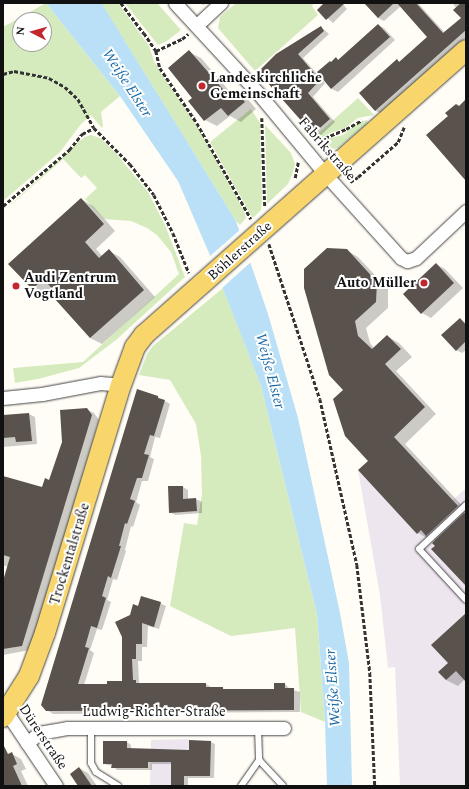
<!DOCTYPE html>
<meta charset="utf-8">
<style>
body{margin:0}
#map{position:relative;width:469px;height:789px;overflow:hidden;background:#fffdf5;font-family:Spectral,serif}
div>[style]{position:absolute}
.industrial>*{inset:0;background:#eee6ef}
.green>*{inset:0;background:#d5ebbd}
.water>*{inset:0;background:#b9e0f7}
.pier>*{inset:0;background:#fffdf5}
.shadow>*{inset:0;background:#0003}
.building>*{inset:0;background:#5a524d}
.path>*{height:2.5px;margin-top:-1.25px;transform-origin:0;background:repeating-linear-gradient(90deg,#333 0 4px,transparent 0 6px)}
.roads{filter:drop-shadow(0 0 1px #444) drop-shadow(0 0 1px #444)}
.service>*{height:6px;margin:-3px;padding:0 3px;transform-origin:3px;border-radius:3px;background:#fff}
.minor>*{height:13px;margin:-6.5px;padding:0 6.5px;transform-origin:6.5px;border-radius:6.5px;background:#fff}
.primary>*{height:20px;margin:-10px;padding:0 10px;transform-origin:10px;border-radius:10px;background:#f9d66b}
.dots>*{width:11px;height:11px;translate:-50% -50%;box-sizing:border-box;border:2px solid #fff;border-radius:50%}
span{translate:-50% -50%;white-space:nowrap;text-align:center;line-height:1.15;-webkit-text-stroke:4px #fff;paint-order:stroke}
.poi-label{font-size:14px;color:#111;font-weight:700}
.left{translate:0 -50%;text-align:left}
.right{translate:-100% -50%;text-align:right}
.street-label{font-size:14px;color:#111}
.water-label{font-size:15px;color:#1768a6;font-style:italic}
.frame{position:absolute;inset:0;border:4px solid #111;pointer-events:none}
.north{position:absolute;left:12px;top:12px;width:40px;height:40px;box-sizing:border-box;background:#fff;border:1px solid #a0a0a0;border-radius:50%;rotate:276deg;font-size:11px;font-weight:700;line-height:16px;text-align:center;color:#111}
.north::after{content:'';display:block;margin:auto;width:14px;height:18px;background:#c4262e;clip-path:polygon(50% 0,100% 100%,50% 72%,0 100%)}
</style>
<div id="map">
<div class="industrial">
<div style="clip-path:polygon(358px 470px,417px 533px,466px 488px,466px 786px,400px 786px,395px 667px,388px 668px,380px 595px)"></div>
<div style="clip-path:polygon(189px 739px,189px 762px,184px 762px,183px 786px,150px 786px,151px 740px)"></div>
</div>
<div class="green">
<div style="clip-path:polygon(evenodd,46px 3px,120px 96px,101px 112px,103px 126px,102px 128px,91px 115px,81px 124px,60px 152px,3px 201px,3px 27px,46px 3px,20px 20px,44px 20px,44px 44px,20px 44px,20px 20px)"></div>
<div style="clip-path:polygon(101px 3px,118px 3px,149px 46px,154px 61px,162px 75px,198px 127px,244px 211px,246px 218px,240px 225px,236px 221px)"></div>
<div style="clip-path:polygon(125px 3px,157px 3px,181px 30px,167px 41px,158px 45px)"></div>
<div style="clip-path:polygon(236px 3px,314px 3px,312px 6px,318px 15px,255px 71px,218px 28px,220px 17px)"></div>
<div style="clip-path:polygon(358px 98px,374px 115px,358px 118px,345px 128px,330px 133px,321px 138px,317px 139px,314px 137px)"></div>
<div style="clip-path:polygon(251px 109px,260px 123px,262px 201px,261px 210px,254px 217px,252px 217px,210px 142px)"></div>
<div style="clip-path:polygon(367px 120px,368px 123px,338px 148px,332px 149px,323px 147px,324px 140px,326px 139px,343px 135px,356px 124px)"></div>
<div style="clip-path:polygon(265px 125px,291px 153px,295px 164px,292px 175px,288px 184px,267px 204px)"></div>
<div style="clip-path:polygon(91px 135px,100px 138px,114px 151px,148px 192px,165px 225px,185px 277px,116px 340px,79px 368px,38px 379px,15px 383px,13px 368px,83px 362px,179px 274px,171px 252px,157px 235px,147px 228px,131px 221px,104px 219px,85px 199px,97px 188px,85px 175px,81px 178px,63px 159px,3px 212px,77px 143px,85px 137px)"></div>
<div style="clip-path:polygon(223px 288px,261px 386px,317px 614px,325px 722px,301px 712px,295px 628px,231px 636px,170px 606px,184px 523px,197px 525px,202px 494px,201px 456px,196px 424px,170px 380px,139px 375px,147px 354px,153px 346px)"></div>
</div>
<div class="water">
<div style="clip-path:polygon(46px 3px,102px 4px,236px 221px,268px 314px,298px 418px,340px 613px,349px 663px,352px 786px,327px 786px,325px 722px,317px 614px,261px 386px,209px 253px,178px 181px,120px 96px)"></div>
</div>
<div class="pier">
<div style="clip-path:polygon(241px 229px,252px 261px,221px 289px,209px 257px)"></div>
</div>
<div class="shadow">
<div style="clip-path:polygon(199px 3px,206px 3px,203px 5px)"></div>
<div style="clip-path:polygon(325px 3px,342px 3px,347px 9px,333px 23px,318px 10px)"></div>
<div style="clip-path:polygon(365px 3px,418px 3px,445px 33px,462px 18px,453px 3px,466px 3px,466px 38px,382px 114px,376px 111px,360px 93px,397px 61px,400px 62px,428px 37px,401px 6px,384px 21px,378px 18px)"></div>
<div style="clip-path:polygon(378px 25px,384px 28px,395px 40px,338px 92px,332px 89px,318px 72px,336px 59px,339px 60px)"></div>
<div style="clip-path:polygon(321px 27px,329px 34px,303px 58px,325px 83px,313px 97px,335px 122px,319px 137px,314px 134px,259px 72px)"></div>
<div style="clip-path:polygon(189px 52px,201px 58px,231px 93px,234px 91px,246px 97px,256px 109px,241px 122px,230px 116px,217px 126px,205px 120px,193px 98px)"></div>
<div style="clip-path:polygon(81px 199px,93px 206px,115px 231px,96px 249px,102px 256px,109px 251px,120px 257px,155px 297px,102px 344px,90px 338px,53px 288px,44px 295px,32px 288px)"></div>
<div style="clip-path:polygon(346px 250px,358px 257px,388px 289px,388px 308px,366px 328px,370px 343px,374px 348px,387px 336px,399px 343px,412px 357px,396px 371px,436px 414px,405px 444px,466px 510px,466px 585px,436px 546px,436px 541px,431px 538px,429px 539px,418px 533px,369px 461px,344px 390px)"></div>
<div style="clip-path:polygon(436px 264px,445px 269px,463px 288px,431px 318px,422px 313px)"></div>
<div style="clip-path:polygon(460px 319px,466px 323px,466px 350px,462px 353px,456px 350px)"></div>
<div style="clip-path:polygon(158px 397px,170px 404px,160px 438px,155px 437px,150px 457px,154px 459px,148px 481px,142px 481px,136px 502px,140px 505px,133px 527px,131px 526px,125px 550px,126px 551px,117px 580px,113px 579px,107px 600px,111px 602px,102px 630px,97px 629px,90px 650px,94px 653px,84px 685px,105px 685px,123px 682px,130px 616px,139px 607px,160px 603px,166px 606px,159px 629px,148px 626px,147px 647px,142px 647px,142px 661px,138px 661px,139px 683px,206px 684px,212px 688px,222px 688px,226px 690px,275px 690px,285px 684px,290px 689px,300px 692px,300px 712px,53px 714px,47px 710px)"></div>
<div style="clip-path:polygon(86px 409px,94px 413px,99px 420px,30px 650px,3px 655px,3px 582px,8px 567px,3px 565px,3px 477px,42px 489px,50px 481px)"></div>
<div style="clip-path:polygon(29px 414px,35px 417px,37px 444px,3px 447px,3px 416px)"></div>
<div style="clip-path:polygon(183px 487px,188px 490px,188px 500px,196px 499px,202px 502px,202px 513px,175px 515px,170px 512px)"></div>
<div style="clip-path:polygon(466px 615px,466px 681px,465px 679px,458px 686px,446px 680px,449px 663px)"></div>
<div style="clip-path:polygon(190px 741px,211px 742px,215px 744px,214px 778px,188px 778px,188px 786px,172px 786px,172px 764px,152px 764px,152px 770px,117px 770px,113px 766px,104px 764px,127px 742px,131px 745px,131px 750px,190px 751px)"></div>
<div style="clip-path:polygon(12px 754px,21px 759px,26px 769px,21px 771px,28px 786px,3px 786px,3px 758px)"></div>
<div style="clip-path:polygon(79px 768px,88px 773px,97px 786px,79px 786px)"></div>
</div>
<div class="building">
<div style="clip-path:polygon(324px 3px,345px 3px,326px 20px,317px 10px)"></div>
<div style="clip-path:polygon(364px 3px,394px 3px,378px 18px)"></div>
<div style="clip-path:polygon(397px 3px,416px 3px,443px 33px,461px 18px,453px 10px,461px 3px,466px 3px,466px 30px,375px 111px,359px 93px,397px 59px,399px 62px,427px 37px)"></div>
<div style="clip-path:polygon(378px 24px,390px 37px,331px 89px,317px 72px,330px 61px,331px 62px,336px 57px,338px 60px)"></div>
<div style="clip-path:polygon(321px 26px,324px 31px,298px 54px,320px 80px,308px 93px,330px 119px,313px 134px,258px 72px,276px 54px)"></div>
<div style="clip-path:polygon(189px 50px,228px 95px,234px 90px,245px 102px,228px 116px,221px 108px,204px 121px,188px 101px,192px 98px,168px 68px)"></div>
<div style="clip-path:polygon(466px 99px,466px 181px,426px 135px,448px 116px,445px 113px,456px 104px,459px 106px)"></div>
<div style="clip-path:polygon(81px 198px,104px 224px,85px 242px,99px 258px,109px 249px,144px 290px,90px 338px,54px 298px,57px 295px,44px 279px,32px 289px,8px 264px)"></div>
<div style="clip-path:polygon(327px 248px,347px 249px,377px 282px,376px 302px,355px 321px,358px 336px,372px 349px,387px 335px,401px 349px,385px 364px,425px 407px,394px 437px,458px 506px,426px 536px,421px 530px,417px 534px,358px 470px,368px 461px,345px 436px,333px 399px,343px 390px,329px 375px,304px 288px,304px 269px)"></div>
<div style="clip-path:polygon(436px 263px,454px 283px,421px 314px,403px 294px)"></div>
<div style="clip-path:polygon(460px 318px,466px 325px,466px 341px,456px 351px,441px 335px)"></div>
<div style="clip-path:polygon(137px 389px,158px 396px,158px 398px,165px 400px,154px 436px,150px 435px,144px 454px,149px 455px,142px 478px,137px 478px,130px 499px,135px 501px,127px 524px,125px 523px,119px 546px,121px 546px,111px 578px,108px 576px,102px 596px,106px 598px,97px 628px,91px 626px,85px 647px,89px 648px,78px 684px,107px 684px,107px 681px,122px 681px,122px 637px,115px 622px,130px 615px,133px 604px,138px 606px,141px 596px,161px 602px,154px 627px,142px 623px,142px 644px,136px 644px,136px 659px,132px 659px,133px 680px,136px 680px,136px 683px,206px 683px,206px 687px,223px 687px,223px 689px,274px 689px,274px 683px,285px 683px,285px 688px,294px 688px,294px 710px,46px 711px,41px 705px)"></div>
<div style="clip-path:polygon(87px 408px,92px 415px,22px 646px,3px 649px,3px 581px,10px 557px,3px 555px,3px 476px,42px 487px,45px 478px,49px 480px,62px 442px,60px 410px)"></div>
<div style="clip-path:polygon(29px 413px,32px 441px,16px 442px,15px 437px,3px 438px,3px 415px)"></div>
<div style="clip-path:polygon(168px 486px,183px 486px,183px 499px,196px 498px,197px 511px,169px 513px)"></div>
<div style="clip-path:polygon(464px 513px,466px 514px,466px 586px,431px 549px,435px 546px,432px 543px)"></div>
<div style="clip-path:polygon(466px 613px,466px 682px,456px 671px,446px 680px,438px 672px,448px 663px,431px 645px)"></div>
<div style="clip-path:polygon(189px 740px,211px 741px,210px 776px,184px 776px,184px 786px,171px 786px,171px 762px,148px 762px,148px 768px,111px 768px,112px 764px,103px 764px,103px 741px,127px 741px,127px 748px,189px 750px)"></div>
<div style="clip-path:polygon(3px 744px,8px 754px,12px 752px,17px 764px,13px 766px,22px 786px,3px 786px)"></div>
<div style="clip-path:polygon(79px 767px,92px 786px,78px 786px,70px 774px)"></div>
</div>
<div class="path">
<div style="left:121px;top:3px;width:38px;rotate:53deg"></div>
<div style="left:144px;top:33px;width:22px;rotate:56deg"></div>
<div style="left:156px;top:51px;width:17px;rotate:77deg"></div>
<div style="left:160px;top:68px;width:66px;rotate:56.1deg"></div>
<div style="left:197px;top:123px;width:110px;rotate:60.6deg"></div>
<div style="left:156px;top:51px;width:29px;rotate:-25deg"></div>
<div style="left:182px;top:39px;width:8px;rotate:-40deg"></div>
<div style="left:3px;top:74px;width:11px;rotate:-15deg"></div>
<div style="left:14px;top:71px;width:36px;rotate:11deg"></div>
<div style="left:49px;top:78px;width:18px;rotate:29deg"></div>
<div style="left:65px;top:87px;width:18px;rotate:43deg"></div>
<div style="left:78px;top:99px;width:33px;rotate:61deg"></div>
<div style="left:262px;top:118px;width:89px;rotate:88.1deg"></div>
<div style="left:316px;top:145px;width:11px;rotate:-38deg"></div>
<div style="left:325px;top:138px;width:23px;rotate:-23deg"></div>
<div style="left:346px;top:129px;width:18px;rotate:-29deg"></div>
<div style="left:295px;top:178px;width:16px;rotate:-79deg"></div>
<div style="left:350px;top:182px;width:9px;rotate:-32deg"></div>
<div style="left:358px;top:177px;width:53px;rotate:-41.2deg"></div>
<div style="left:398px;top:142px;width:16px;rotate:-68deg"></div>
<div style="left:3px;top:206px;width:87px;rotate:-40.3deg"></div>
<div style="left:69px;top:150px;width:21px;rotate:-51deg"></div>
<div style="left:82px;top:134px;width:13px;rotate:-27deg"></div>
<div style="left:94px;top:128px;width:51px;rotate:45deg"></div>
<div style="left:130px;top:164px;width:39px;rotate:52deg"></div>
<div style="left:154px;top:195px;width:42px;rotate:63.4deg"></div>
<div style="left:173px;top:233px;width:43px;rotate:68.2deg"></div>
<div style="left:269px;top:244px;width:163px;rotate:71.8deg"></div>
<div style="left:320px;top:399px;width:170px;rotate:77.4deg"></div>
<div style="left:357px;top:565px;width:109px;rotate:83.1deg"></div>
<div style="left:370px;top:673px;width:113px;rotate:87.5deg"></div>
</div>
<div class="roads">
<div class="service">
<div style="left:466px;top:505px;width:64px;rotate:136.9deg"></div>
<div style="left:419px;top:549px;width:69px;rotate:47.3deg"></div>
<div style="left:91px;top:727px;width:36px;rotate:90deg"></div>
<div style="left:91px;top:763px;width:10px;rotate:61deg"></div>
<div style="left:96px;top:772px;width:26px;rotate:32deg"></div>
<div style="left:258px;top:728px;width:32px;rotate:88deg"></div>
<div style="left:259px;top:760px;width:35px;rotate:47deg"></div>
<div style="left:241px;top:786px;width:32px;rotate:-55deg"></div>
</div>
<div class="minor">
<div style="left:175px;top:3px;width:124px;rotate:47.3deg"></div>
<div style="left:259px;top:94px;width:105px;rotate:50.4deg"></div>
<div style="left:326px;top:175px;width:112px;rotate:47.9deg"></div>
<div style="left:401px;top:258px;width:7px;rotate:27deg"></div>
<div style="left:407px;top:261px;width:9px;rotate:-18deg"></div>
<div style="left:416px;top:258px;width:69px;rotate:-43.2deg"></div>
<div style="left:197px;top:25px;width:33px;rotate:-43deg"></div>
<div style="left:3px;top:398px;width:39px;rotate:-6deg"></div>
<div style="left:42px;top:394px;width:59px;rotate:-10.7deg"></div>
<div style="left:100px;top:383px;width:21px;rotate:5deg"></div>
<div style="left:3px;top:707px;width:95px;rotate:56.1deg"></div>
<div style="left:27px;top:743px;width:16px;rotate:-40deg"></div>
<div style="left:39px;top:733px;width:28px;rotate:-10deg"></div>
<div style="left:67px;top:728px;width:217px"></div>
</div>
<div class="primary">
<div style="left:3px;top:717px;width:49px;rotate:-57.6deg"></div>
<div style="left:29px;top:676px;width:46px;rotate:-69.6deg"></div>
<div style="left:45px;top:633px;width:259px;rotate:-73deg"></div>
<div style="left:121px;top:385px;width:40px;rotate:-69.8deg"></div>
<div style="left:135px;top:347px;width:15px;rotate:-53deg"></div>
<div style="left:144px;top:335px;width:430px;rotate:-41.5deg"></div>
</div>
</div>
<div class="dots">
<div style="left:202px;top:86px;background:#c4262e"></div>
<div style="left:424px;top:283px;background:#c4262e"></div>
<div style="left:16px;top:286px;background:#c4262e"></div>
</div>
<div class="poi-label">
<span class="left" style="left:210px;top:86px">Landeskirchliche<br>Gemeinschaft</span>
<span class="left" style="left:24px;top:286px">Audi Zentrum<br>Vogtland</span>
<span class="right" style="left:416px;top:283px">Auto Müller</span>
</div>
<div class="street-label">
<span style="left:327px;top:149px;rotate:49deg">Fabrikstraße</span>
<span style="left:240px;top:251px;rotate:-42deg">Böhlerstraße</span>
<span style="left:70px;top:554px;rotate:-73deg">Trockentalstraße</span>
<span style="left:154px;top:712px">Ludwig-Richter-Straße</span>
<span style="left:43px;top:737px;rotate:56deg">Dürerstraße</span>
</div>
<div class="water-label">
<span style="left:127px;top:83px;rotate:57deg">Weiße Elster</span>
<span style="left:270px;top:371px;rotate:75deg">Weiße Elster</span>
<span style="left:333px;top:688px;rotate:-94deg">Weiße Elster</span>
</div>
<div class="frame"></div>
<div class="north">N</div>
</div>
